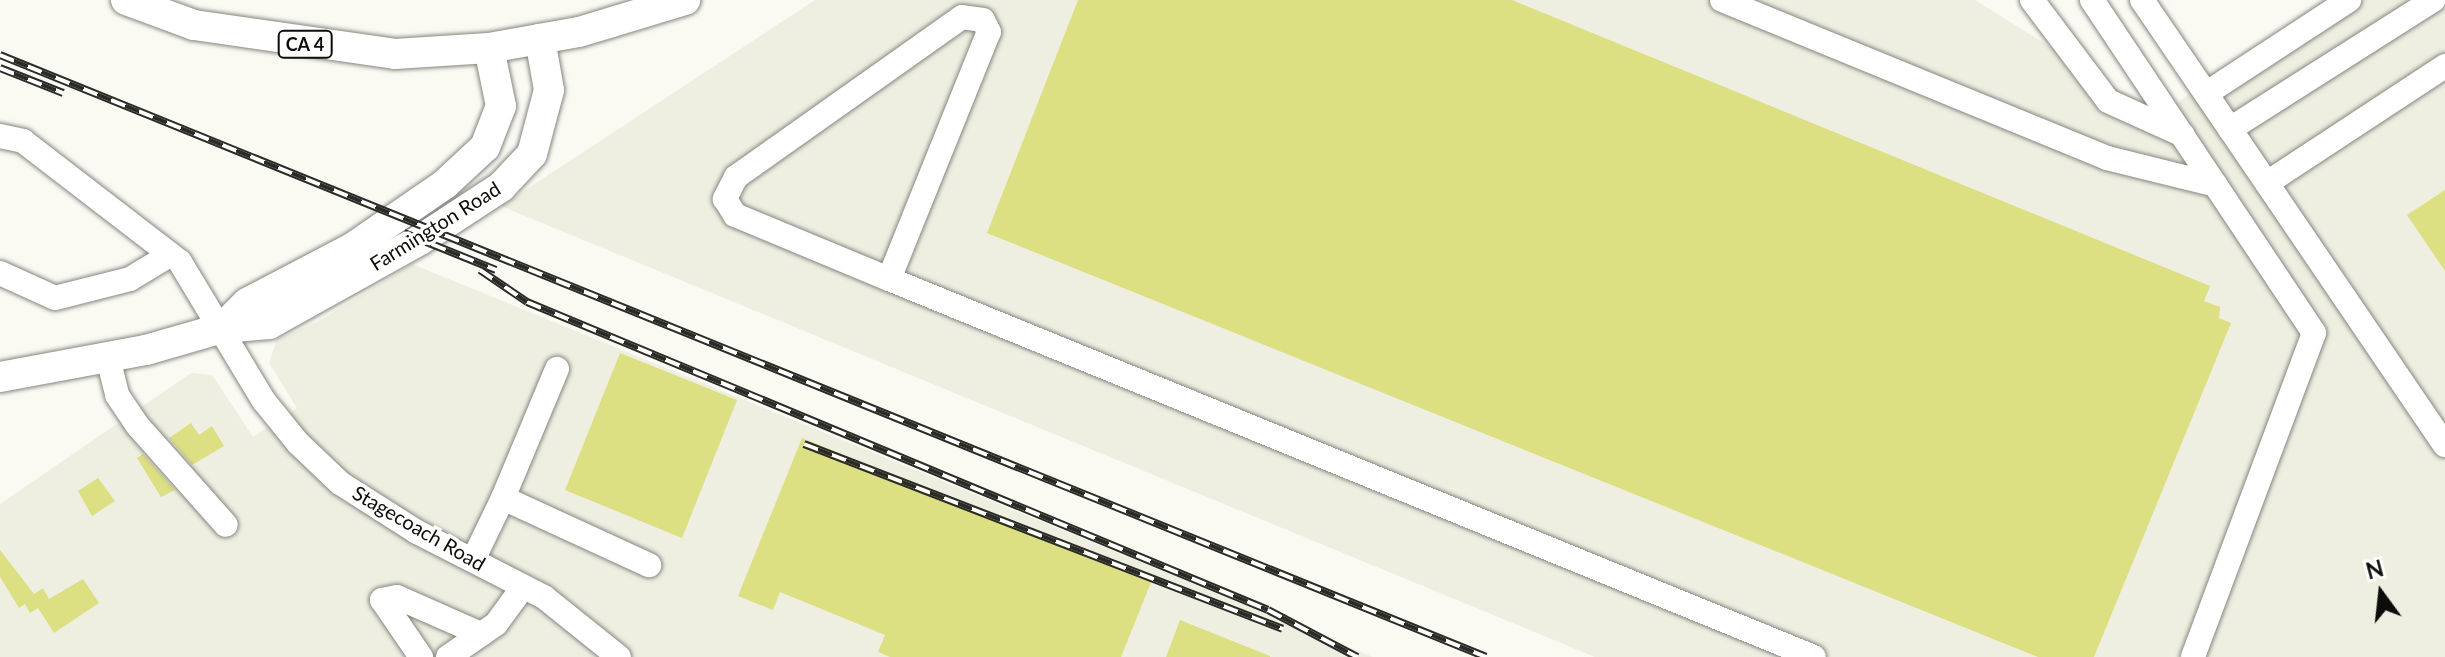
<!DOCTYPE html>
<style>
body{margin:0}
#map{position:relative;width:2445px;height:657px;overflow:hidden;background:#fafaf3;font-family:Lato,sans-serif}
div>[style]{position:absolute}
.built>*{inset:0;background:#eeefe1}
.building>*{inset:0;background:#dddf83}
.roads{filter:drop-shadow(0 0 2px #868680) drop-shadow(0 0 2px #868680)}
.minor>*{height:24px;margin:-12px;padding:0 12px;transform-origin:12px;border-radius:12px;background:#fff}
.major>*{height:30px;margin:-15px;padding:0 15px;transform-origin:15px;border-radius:15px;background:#fff}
.rail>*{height:8px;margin-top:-4px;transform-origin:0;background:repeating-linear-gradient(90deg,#fffffe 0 15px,#2a2a27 0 30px);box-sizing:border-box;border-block:2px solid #2a2a27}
span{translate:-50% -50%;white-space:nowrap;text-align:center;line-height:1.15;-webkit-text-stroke:7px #fffffe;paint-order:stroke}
.shield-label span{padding:2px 6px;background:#fffffe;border:2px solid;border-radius:6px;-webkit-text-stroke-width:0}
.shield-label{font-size:18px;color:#0c0c0a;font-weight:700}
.street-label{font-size:20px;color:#0c0c0a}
.north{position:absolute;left:2341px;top:553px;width:80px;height:80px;-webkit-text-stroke:6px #fffffe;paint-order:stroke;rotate:345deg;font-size:22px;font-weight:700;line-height:32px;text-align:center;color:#0c0c0a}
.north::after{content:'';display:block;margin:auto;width:28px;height:36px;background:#0c0c0a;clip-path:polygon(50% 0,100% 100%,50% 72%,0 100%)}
</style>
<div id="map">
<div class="built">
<div style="clip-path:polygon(815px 0,1975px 0,2160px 115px,2326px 0,2445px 0,2445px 657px,1595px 657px,501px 206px)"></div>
<div style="clip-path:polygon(412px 264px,1373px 657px,0 657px,0 504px,191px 373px,212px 375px,253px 437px,297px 408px,269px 363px,277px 339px,317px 322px)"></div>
</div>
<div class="building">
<div style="clip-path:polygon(1078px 0,1512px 0,2210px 286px,2204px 301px,2220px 307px,2219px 318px,2231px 323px,2094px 657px,2038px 657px,987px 233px)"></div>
<div style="clip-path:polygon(2445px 190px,2445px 271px,2407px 215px)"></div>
<div style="clip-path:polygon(620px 353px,737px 400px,682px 538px,565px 490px)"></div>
<div style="clip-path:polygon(191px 423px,199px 435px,212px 426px,224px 446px,192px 465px,169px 438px)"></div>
<div style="clip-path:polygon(802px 438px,1152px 580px,1121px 657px,890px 657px,878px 652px,885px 635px,780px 592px,773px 610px,738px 596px)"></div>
<div style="clip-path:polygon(143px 454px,175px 490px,161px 497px,137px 458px)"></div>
<div style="clip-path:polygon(98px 478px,115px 501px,92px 516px,78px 491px)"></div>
<div style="clip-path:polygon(0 550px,34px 594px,43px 588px,49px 599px,83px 579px,99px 603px,54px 633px,38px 608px,30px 613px,25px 604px,19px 608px,0 577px)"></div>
<div style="clip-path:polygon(1180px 620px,1270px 656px,1270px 657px,1166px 657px)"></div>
</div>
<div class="roads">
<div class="minor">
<div style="left:1722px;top:0;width:416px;rotate:22.3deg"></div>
<div style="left:2107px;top:158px;width:112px;rotate:13.9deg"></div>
<div style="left:2032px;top:0;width:126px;rotate:53deg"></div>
<div style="left:2108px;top:101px;width:82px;rotate:24.4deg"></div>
<div style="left:2092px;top:0;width:400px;rotate:56.3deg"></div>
<div style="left:2314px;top:333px;width:346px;rotate:110.5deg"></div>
<div style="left:2142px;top:0;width:156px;rotate:55.7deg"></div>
<div style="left:2230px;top:129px;width:241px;rotate:-32.4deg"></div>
<div style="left:2207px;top:93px;width:170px;rotate:-33.2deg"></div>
<div style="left:2230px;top:129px;width:382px;rotate:55.8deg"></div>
<div style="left:0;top:136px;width:24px;rotate:12deg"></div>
<div style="left:23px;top:141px;width:198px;rotate:37.6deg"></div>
<div style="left:180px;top:262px;width:162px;rotate:58.9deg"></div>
<div style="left:264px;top:401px;width:54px;rotate:51deg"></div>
<div style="left:298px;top:443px;width:58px;rotate:43.6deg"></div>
<div style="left:340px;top:483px;width:91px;rotate:32.5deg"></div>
<div style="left:417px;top:532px;width:143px;rotate:27.1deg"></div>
<div style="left:544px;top:597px;width:96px;rotate:38.7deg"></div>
<div style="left:2267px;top:183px;width:213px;rotate:-33.3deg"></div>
<div style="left:0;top:273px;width:60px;rotate:24.4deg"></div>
<div style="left:55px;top:298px;width:77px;rotate:-14.2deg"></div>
<div style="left:130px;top:279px;width:44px;rotate:-31.2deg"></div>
<div style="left:889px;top:279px;width:266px;rotate:-68deg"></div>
<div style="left:989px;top:32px;width:13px;rotate:-117deg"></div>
<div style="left:983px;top:20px;width:21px;rotate:-172deg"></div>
<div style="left:962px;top:17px;width:277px;rotate:144.7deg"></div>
<div style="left:736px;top:177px;width:25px;rotate:117deg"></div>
<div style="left:725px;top:199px;width:19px;rotate:58deg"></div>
<div style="left:735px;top:215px;width:167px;rotate:22.6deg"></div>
<div style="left:889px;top:279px;width:999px;rotate:22.23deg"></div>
<div style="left:108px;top:358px;width:38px;rotate:76deg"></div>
<div style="left:117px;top:395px;width:37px;rotate:56deg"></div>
<div style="left:138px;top:426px;width:132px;rotate:48.4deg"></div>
<div style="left:503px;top:498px;width:140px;rotate:-67.3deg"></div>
<div style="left:473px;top:560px;width:69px;rotate:-64.2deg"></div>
<div style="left:503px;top:498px;width:161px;rotate:24.7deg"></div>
<div style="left:421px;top:657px;width:69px;rotate:-124.4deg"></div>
<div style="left:382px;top:600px;width:15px;rotate:-11deg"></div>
<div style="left:397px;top:597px;width:92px;rotate:23.8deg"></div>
<div style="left:448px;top:657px;width:58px;rotate:-34.5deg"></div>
<div style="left:496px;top:624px;width:46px;rotate:-53.9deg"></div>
</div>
<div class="major">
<div style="left:126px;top:0;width:72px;rotate:20.2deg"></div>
<div style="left:194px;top:25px;width:203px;rotate:8.2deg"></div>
<div style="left:395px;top:54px;width:94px;rotate:-3.7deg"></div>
<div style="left:489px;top:48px;width:91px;rotate:-10.1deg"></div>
<div style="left:579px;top:32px;width:111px;rotate:-16.8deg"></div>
<div style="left:222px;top:328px;width:35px;rotate:-45deg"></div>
<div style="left:247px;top:303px;width:119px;rotate:-27.6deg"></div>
<div style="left:352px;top:248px;width:113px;rotate:-34.5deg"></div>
<div style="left:445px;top:184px;width:54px;rotate:-42.8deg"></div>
<div style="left:485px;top:147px;width:44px;rotate:-68.7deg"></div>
<div style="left:501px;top:106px;width:59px;rotate:-101.7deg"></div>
<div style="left:0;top:377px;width:148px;rotate:-10.5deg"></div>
<div style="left:146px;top:350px;width:79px;rotate:-16.1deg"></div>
<div style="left:222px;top:328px;width:47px;rotate:-4.9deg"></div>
<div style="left:269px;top:324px;width:173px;rotate:-29.1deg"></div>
<div style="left:420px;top:240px;width:97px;rotate:-33.2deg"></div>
<div style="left:501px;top:187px;width:45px;rotate:-46.8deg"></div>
<div style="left:532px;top:154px;width:66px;rotate:-75.1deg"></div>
<div style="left:549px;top:90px;width:52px;rotate:-100deg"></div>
</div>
</div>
<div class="rail">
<div style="left:0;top:55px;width:1603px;rotate:22.05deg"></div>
<div style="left:0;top:68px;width:68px;rotate:21.6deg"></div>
<div style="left:404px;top:233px;width:99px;rotate:21.9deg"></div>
<div style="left:480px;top:270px;width:57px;rotate:34.2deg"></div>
<div style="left:527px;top:302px;width:802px;rotate:22.57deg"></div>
<div style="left:1268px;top:610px;width:101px;rotate:27.8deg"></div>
<div style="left:804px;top:444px;width:513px;rotate:21.12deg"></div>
</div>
<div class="shield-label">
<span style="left:305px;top:44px">CA 4</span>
</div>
<div class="street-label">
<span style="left:435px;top:226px;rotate:-32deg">Farmington Road</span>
<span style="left:419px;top:528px;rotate:30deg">Stagecoach Road</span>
</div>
<div class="north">N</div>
</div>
